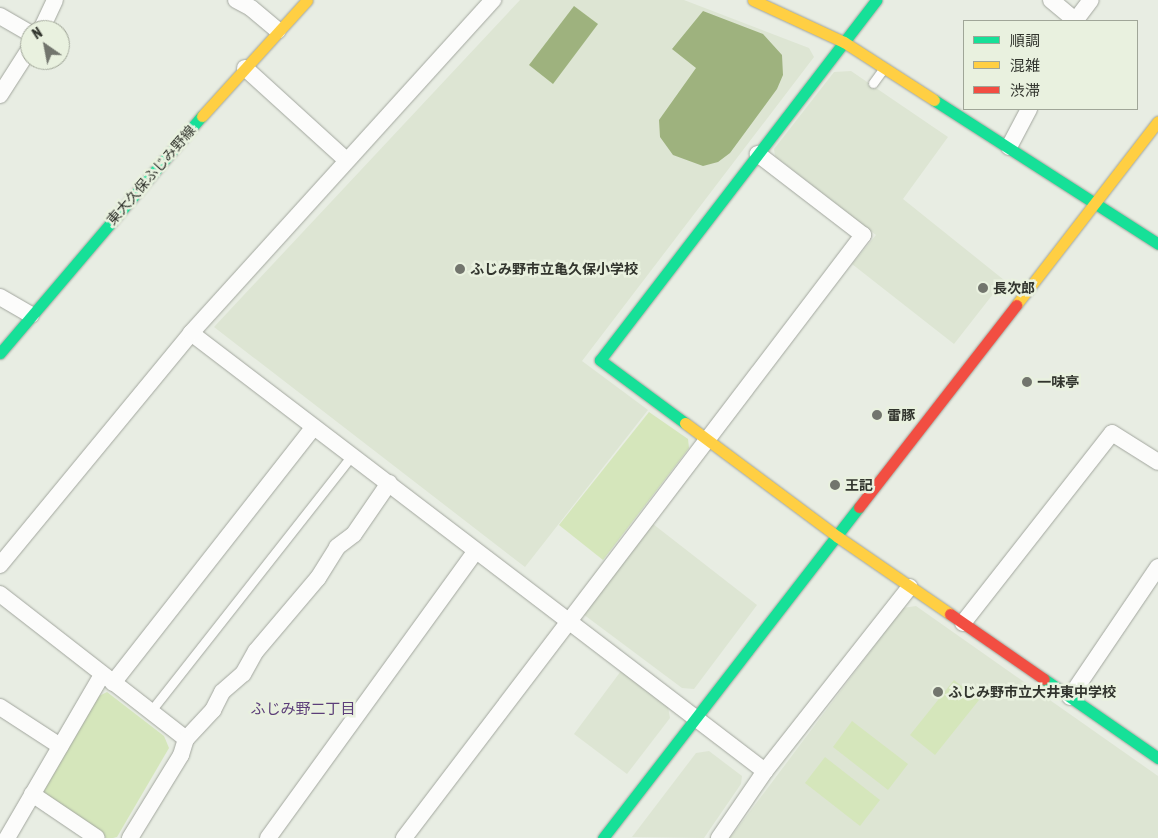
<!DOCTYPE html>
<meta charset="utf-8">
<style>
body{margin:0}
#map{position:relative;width:1158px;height:838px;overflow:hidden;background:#e8ede3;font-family:"Asap Condensed","Noto Sans JP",sans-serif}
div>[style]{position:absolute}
.built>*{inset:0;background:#dde5d3}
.green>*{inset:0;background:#d5e6bb}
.water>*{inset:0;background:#9eb27e}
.roads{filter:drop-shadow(0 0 1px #a2a69e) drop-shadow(0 0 1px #a2a69e)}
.lane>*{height:9px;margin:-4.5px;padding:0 4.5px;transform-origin:4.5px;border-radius:4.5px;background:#fcfcfb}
.street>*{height:16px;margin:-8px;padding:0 8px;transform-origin:8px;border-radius:8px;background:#fcfcfb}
.fast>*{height:11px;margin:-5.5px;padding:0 5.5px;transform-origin:5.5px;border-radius:5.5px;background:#16e098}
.slow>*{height:11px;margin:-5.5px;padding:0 5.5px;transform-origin:5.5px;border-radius:5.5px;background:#ffcf43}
.jam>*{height:11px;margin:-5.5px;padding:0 5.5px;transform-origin:5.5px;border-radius:5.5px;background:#f24e42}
.dots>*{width:14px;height:14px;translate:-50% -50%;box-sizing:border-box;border:2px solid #e9f1df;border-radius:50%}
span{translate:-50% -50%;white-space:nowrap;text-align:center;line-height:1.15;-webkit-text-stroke:5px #e9f1df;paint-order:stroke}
.street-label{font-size:14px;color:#32352e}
.poi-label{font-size:14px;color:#32352e;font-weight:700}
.left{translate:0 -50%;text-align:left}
.neighbourhood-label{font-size:15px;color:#5c3e79}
.legend{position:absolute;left:963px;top:20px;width:175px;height:90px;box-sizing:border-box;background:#e9f1df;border:1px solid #a0a698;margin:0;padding:6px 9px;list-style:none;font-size:15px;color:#32352e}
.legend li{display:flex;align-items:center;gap:10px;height:25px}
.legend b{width:25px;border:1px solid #a0a698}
.north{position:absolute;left:20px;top:20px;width:50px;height:50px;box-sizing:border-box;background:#e9f1df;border:1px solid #a0a698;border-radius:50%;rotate:327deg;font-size:14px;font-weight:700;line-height:20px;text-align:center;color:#32352e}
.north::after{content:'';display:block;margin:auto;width:18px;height:22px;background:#72756d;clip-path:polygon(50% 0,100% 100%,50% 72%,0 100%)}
</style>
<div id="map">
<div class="built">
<div style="clip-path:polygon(520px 0,684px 0,809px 48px,814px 57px,582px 361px,648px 410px,525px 567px,214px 327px)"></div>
<div style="clip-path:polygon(851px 71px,948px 137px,903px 199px,1004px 280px,954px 344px,852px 264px,876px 235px,775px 156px,774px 149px,834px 72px)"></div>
<div style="clip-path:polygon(653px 524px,757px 605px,694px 689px,682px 688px,583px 614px)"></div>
<div style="clip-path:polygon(916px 606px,1158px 776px,1158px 838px,730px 838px,903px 608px)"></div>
<div style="clip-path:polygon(621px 671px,668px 707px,670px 718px,627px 774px,574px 734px)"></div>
<div style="clip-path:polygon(709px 751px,742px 776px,741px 784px,704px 838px,632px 837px,696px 753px)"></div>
</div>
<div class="green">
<div style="clip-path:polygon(649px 412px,688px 439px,689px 448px,603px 560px,559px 525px)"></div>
<div style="clip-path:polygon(954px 680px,979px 700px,935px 755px,910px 735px)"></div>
<div style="clip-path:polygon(107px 692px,164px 736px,169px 748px,117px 837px,113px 838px,106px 838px,49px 801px,43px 792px,99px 696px)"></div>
<div style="clip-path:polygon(852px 721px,908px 764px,888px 790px,833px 747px)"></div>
<div style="clip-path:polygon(825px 757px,880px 800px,860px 826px,805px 783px)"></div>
</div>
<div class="water">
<div style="clip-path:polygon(574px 6px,598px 24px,553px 84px,529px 65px)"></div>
<div style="clip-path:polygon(703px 11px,763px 34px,782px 55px,783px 75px,777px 89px,730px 153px,718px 162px,703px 166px,673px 155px,660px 137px,659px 120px,696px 68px,672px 49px)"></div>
</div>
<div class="roads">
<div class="lane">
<div style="left:873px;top:83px;width:17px;rotate:-54deg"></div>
<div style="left:150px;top:712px;width:327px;rotate:-51.8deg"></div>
</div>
<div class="street">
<div style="left:236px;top:0;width:17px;rotate:28deg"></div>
<div style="left:251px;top:8px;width:35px;rotate:40deg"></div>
<div style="left:1051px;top:0;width:31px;rotate:40deg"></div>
<div style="left:0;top:16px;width:34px;rotate:30deg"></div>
<div style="left:1075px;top:21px;width:26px;rotate:-53deg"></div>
<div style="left:41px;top:30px;width:33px;rotate:-65deg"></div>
<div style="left:245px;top:68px;width:137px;rotate:42.3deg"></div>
<div style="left:0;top:95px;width:56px;rotate:-57.4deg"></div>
<div style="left:1009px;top:147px;width:43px;rotate:-62.2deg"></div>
<div style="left:0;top:297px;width:36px;rotate:30deg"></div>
<div style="left:191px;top:333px;width:722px;rotate:37.35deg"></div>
<div style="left:0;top:565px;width:301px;rotate:-50.5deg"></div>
<div style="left:191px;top:333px;width:450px;rotate:-47.8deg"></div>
<div style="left:0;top:594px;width:236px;rotate:37.9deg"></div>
<div style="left:963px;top:623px;width:241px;rotate:-51.9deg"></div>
<div style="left:1112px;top:433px;width:54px;rotate:32.2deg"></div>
<div style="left:113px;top:683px;width:325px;rotate:-51.9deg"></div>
<div style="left:1070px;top:697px;width:157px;rotate:-55.9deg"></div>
<div style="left:0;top:707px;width:72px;rotate:33deg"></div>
<div style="left:32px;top:794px;width:78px;rotate:34.1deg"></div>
<div style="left:7px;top:838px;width:189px;rotate:-59.8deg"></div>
<div style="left:130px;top:838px;width:97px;rotate:-58.4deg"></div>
<div style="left:181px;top:755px;width:17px;rotate:-73deg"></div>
<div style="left:186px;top:739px;width:40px;rotate:-47deg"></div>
<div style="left:213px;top:710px;width:20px;rotate:-63deg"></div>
<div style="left:222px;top:692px;width:28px;rotate:-41deg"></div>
<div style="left:243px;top:674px;width:26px;rotate:-61deg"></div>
<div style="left:256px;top:651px;width:96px;rotate:-49.7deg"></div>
<div style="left:318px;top:578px;width:36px;rotate:-58deg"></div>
<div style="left:337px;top:547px;width:21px;rotate:-37deg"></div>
<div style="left:354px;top:534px;width:62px;rotate:-55.5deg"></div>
<div style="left:268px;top:838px;width:354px;rotate:-54.1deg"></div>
<div style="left:404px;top:838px;width:758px;rotate:-52.72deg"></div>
<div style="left:863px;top:235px;width:133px;rotate:-142.4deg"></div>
<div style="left:719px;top:838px;width:81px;rotate:-55.5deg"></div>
<div style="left:765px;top:771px;width:234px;rotate:-51.8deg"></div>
</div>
<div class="fast">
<div style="left:934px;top:100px;width:266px;rotate:32.7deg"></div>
<div style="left:0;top:353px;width:311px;rotate:-49.6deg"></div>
<div style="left:685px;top:423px;width:106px;rotate:-143.5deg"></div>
<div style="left:600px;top:360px;width:454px;rotate:-52.5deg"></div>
<div style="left:1044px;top:679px;width:139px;rotate:34.7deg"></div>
<div style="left:603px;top:838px;width:418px;rotate:-52.3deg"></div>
</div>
<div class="slow">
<div style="left:753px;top:0;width:100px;rotate:24.8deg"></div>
<div style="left:844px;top:42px;width:107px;rotate:32.8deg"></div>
<div style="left:202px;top:116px;width:156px;rotate:-47.8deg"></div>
<div style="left:1016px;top:305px;width:232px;rotate:-52.3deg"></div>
<div style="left:685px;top:423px;width:191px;rotate:36.7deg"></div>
<div style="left:838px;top:537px;width:136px;rotate:34.5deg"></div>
</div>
<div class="jam">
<div style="left:859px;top:507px;width:256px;rotate:-52.1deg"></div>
<div style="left:950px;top:614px;width:114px;rotate:34.7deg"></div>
</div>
</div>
<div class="dots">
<div style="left:460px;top:269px;background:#72756d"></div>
<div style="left:983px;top:288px;background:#72756d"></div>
<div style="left:1027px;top:382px;background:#72756d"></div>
<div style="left:877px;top:415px;background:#72756d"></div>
<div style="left:835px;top:485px;background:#72756d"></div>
<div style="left:938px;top:692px;background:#72756d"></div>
</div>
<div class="street-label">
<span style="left:151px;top:175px;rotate:-49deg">東大久保ふじみ野線</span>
</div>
<div class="poi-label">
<span class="left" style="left:470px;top:269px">ふじみ野市立亀久保小学校</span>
<span class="left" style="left:993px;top:288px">長次郎</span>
<span class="left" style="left:1037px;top:382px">一味亭</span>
<span class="left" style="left:887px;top:415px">雷豚</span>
<span class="left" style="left:845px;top:485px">王記</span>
<span class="left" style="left:948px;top:692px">ふじみ野市立大井東中学校</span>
</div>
<div class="neighbourhood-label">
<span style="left:303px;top:709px">ふじみ野二丁目</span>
</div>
<ul class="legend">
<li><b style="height:6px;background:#16e098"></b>順調</li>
<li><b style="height:6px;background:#ffcf43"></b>混雑</li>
<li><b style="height:6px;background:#f24e42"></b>渋滞</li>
</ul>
<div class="north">N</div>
</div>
